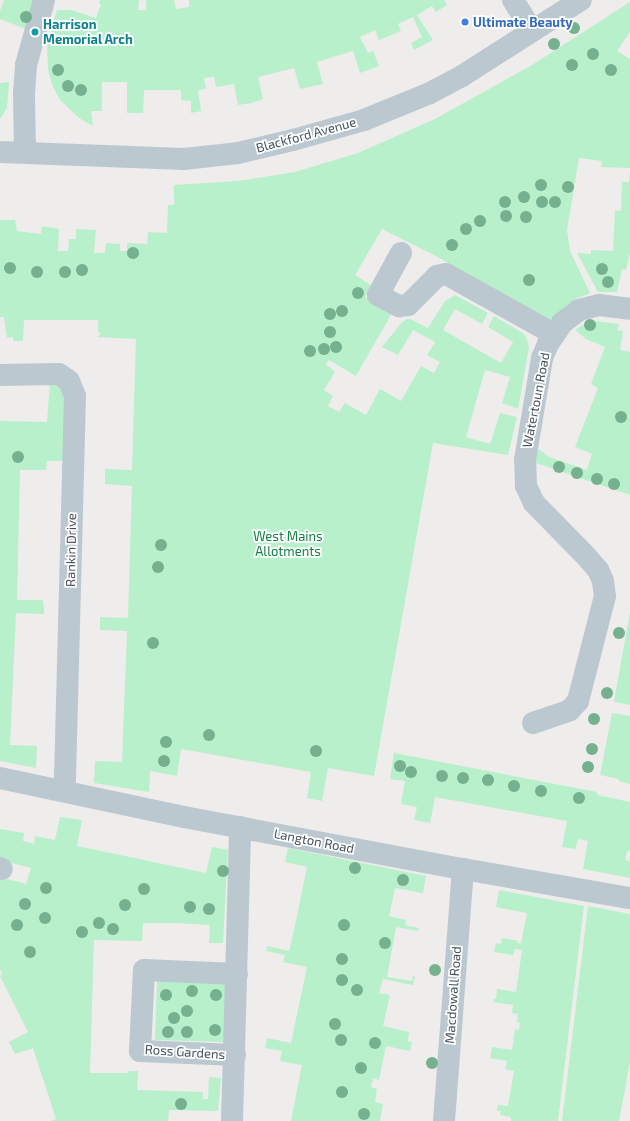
<!DOCTYPE html>
<style>
body{margin:0}
#map{position:relative;width:630px;height:1121px;overflow:hidden;background:#efecec;font-family:"Exo 2",sans-serif}
div>[style]{position:absolute}
.green>*{inset:0;background:#b7f0cb}
.minor>*{height:22px;margin:-11px;padding:0 11px;transform-origin:11px;border-radius:11px;background:#bcc8d0}
.trees>*{width:12px;height:12px;margin:-6px;border-radius:50%;background:#75b08f}
.dots>*{width:11px;height:11px;translate:-50% -50%;box-sizing:border-box;border:2px solid #fff;border-radius:50%}
span{translate:-50% -50%;white-space:nowrap;text-align:center;line-height:1.15;-webkit-text-stroke:3.5px #fff;paint-order:stroke}
.shop-label{font-size:13px;color:#366cbe;font-weight:700}
.left{translate:0 -50%;text-align:left}
.culture-label{font-size:13px;color:#0d838f;font-weight:700}
.street-label{font-size:13px;color:#44515b}
.park-label{font-size:13px;color:#127e43}
</style>
<div id="map">
<div class="green">
<div style="clip-path:polygon(4px 0,34px 0,26px 29px,0 19px,0 11px)"></div>
<div style="clip-path:polygon(100px 0,139px 0,138px 10px,146px 10px,146px 0,174px 0,176px 9px,189px 7px,189px 0,444px 0,447px 5px,436px 12px,432px 6px,417px 15px,433px 40px,414px 50px,411px 43px,422px 37px,413px 17px,398px 24px,401px 31px,379px 40px,375px 30px,360px 37px,368px 53px,373px 51px,379px 66px,360px 73px,353px 51px,317px 62px,323px 84px,300px 89px,294px 68px,258px 77px,263px 99px,251px 103px,238px 105px,234px 84px,216px 87px,214px 77px,204px 78px,206px 89px,198px 90px,201px 111px,191px 113px,191px 101px,181px 100px,181px 90px,144px 90px,143px 113px,127px 113px,127px 82px,102px 82px,102px 111px,91px 111px,93px 126px,79px 118px,60px 100px,52px 85px,48px 69px,47px 45px,57px 10px,71px 10px,96px 18px,101px 4px,99px 3px)"></div>
<div style="clip-path:polygon(630px 2px,630px 32px,617px 51px,630px 59px,630px 168px,601px 167px,602px 161px,579px 158px,567px 230px,570px 251px,590px 293px,575px 299px,560px 313px,551px 319px,541px 319px,438px 257px,382px 229px,355px 275px,372px 286px,365px 297px,392px 313px,356px 376px,329px 360px,326px 364px,335px 372px,324px 390px,333px 396px,328px 406px,339px 412px,345px 403px,366px 415px,380px 389px,401px 401px,421px 366px,434px 373px,440px 362px,427px 355px,435px 342px,413px 330px,398px 355px,382px 347px,402px 322px,407px 319px,410px 319px,428px 328px,445px 301px,455px 295px,488px 313px,482px 324px,455px 309px,443px 330px,501px 363px,513px 342px,488px 327px,494px 316px,523px 333px,527px 339px,529px 348px,518px 409px,502px 403px,510px 377px,485px 370px,466px 437px,490px 444px,500px 413px,517px 417px,508px 455px,433px 443px,374px 776px,328px 768px,322px 801px,307px 798px,311px 772px,181px 749px,177px 776px,150px 771px,149px 792px,94px 783px,95px 761px,122px 762px,127px 631px,100px 630px,100px 617px,128px 618px,132px 486px,105px 484px,105px 469px,132px 470px,136px 339px,97px 337px,101px 333px,98px 332px,98px 320px,24px 320px,23px 341px,13px 341px,13px 337px,7px 338px,4px 317px,0 317px,0 220px,15px 220px,17px 231px,41px 234px,42px 226px,59px 229px,58px 251px,68px 251px,69px 239px,76px 239px,76px 229px,96px 230px,94px 253px,105px 253px,106px 243px,120px 244px,120px 251px,127px 251px,127px 243px,147px 244px,148px 232px,167px 233px,168px 205px,174px 205px,174px 185px,238px 181px,295px 172px,358px 153px,435px 119px,532px 65px)"></div>
<div style="clip-path:polygon(9px 82px,7px 108px,0 119px,0 83px)"></div>
<div style="clip-path:polygon(630px 172px,630px 253px,626px 270px,622px 269px,617px 292px,598px 292px,577px 253px,591px 254px,591px 250px,613px 251px,615px 210px,621px 211px,622px 182px,629px 182px)"></div>
<div style="clip-path:polygon(594px 321px,619px 324px,617px 330px,623px 331px,620px 350px,630px 352px,630px 495px,533px 462px,536px 447px,549px 457px,587px 470px,592px 454px,575px 447px,598px 388px,591px 384px,605px 347px,586px 339px,575px 330px,583px 325px)"></div>
<div style="clip-path:polygon(50px 382px,56px 384px,65px 394px,63px 461px,47px 461px,46px 470px,20px 470px,17px 600px,43px 600px,44px 609px,44px 614px,16px 613px,10px 745px,37px 746px,36px 768px,0 761px,0 421px,47px 422px)"></div>
<div style="clip-path:polygon(630px 612px,630px 705px,614px 702px)"></div>
<div style="clip-path:polygon(612px 713px,630px 716px,630px 784px,619px 781px,619px 779px,600px 775px)"></div>
<div style="clip-path:polygon(394px 753px,597px 792px,597px 795px,630px 802px,630px 848px,629px 852px,627px 851px,625px 860px,630px 861px,630px 878px,583px 869px,588px 841px,578px 839px,575px 849px,562px 847px,567px 821px,435px 797px,430px 823px,414px 820px,417px 807px,401px 804px,405px 781px,390px 779px)"></div>
<div style="clip-path:polygon(60px 817px,82px 820px,77px 846px,206px 873px,212px 847px,228px 850px,223px 943px,209px 943px,210px 925px,176px 923px,143px 923px,142px 941px,94px 940px,90px 1073px,128px 1073px,129px 1071px,138px 1071px,137px 1090px,203px 1092px,203px 1099px,208px 1099px,209px 1077px,221px 1078px,218px 1111px,169px 1110px,168px 1121px,51px 1121px,56px 1119px,33px 1048px,15px 1054px,9px 1042px,28px 1032px,0 976px,2px 973px,0 969px,0 877px,26px 884px,31px 868px,0 860px,0 829px,24px 833px,23px 841px,34px 844px,35px 836px,55px 840px)"></div>
<div style="clip-path:polygon(288px 848px,426px 876px,423px 893px,395px 888px,389px 916px,406px 920px,405px 925px,419px 928px,418px 931px,396px 927px,387px 977px,412px 981px,413px 975px,415px 976px,413px 985px,383px 979px,379px 993px,390px 995px,383px 1026px,409px 1032px,408px 1041px,412px 1042px,410px 1051px,386px 1046px,379px 1080px,373px 1078px,371px 1087px,377px 1089px,375px 1102px,383px 1104px,380px 1121px,291px 1121px,302px 1065px,280px 1061px,282px 1051px,265px 1048px,267px 1038px,291px 1043px,307px 967px,283px 962px,285px 955px,266px 951px,268px 946px,289px 951px,294px 930px,307px 867px,285px 862px)"></div>
<div style="clip-path:polygon(499px 890px,584px 906px,558px 1121px,511px 1121px,511px 1117px,500px 1115px,501px 1111px,497px 1111px,498px 1105px,508px 1106px,514px 1071px,505px 1069px,507px 1061px,490px 1058px,492px 1047px,512px 1050px,515px 1029px,519px 1030px,520px 1023px,517px 1022px,518px 1014px,512px 1013px,513px 1005px,493px 1002px,494px 999px,496px 999px,497px 989px,516px 992px,522px 950px,515px 949px,513px 955px,494px 952px,496px 943px,501px 944px,502px 938px,518px 941px,517px 943px,521px 943px,527px 913px,496px 907px)"></div>
<div style="clip-path:polygon(588px 906px,630px 914px,630px 1062px,619px 1121px,562px 1121px)"></div>
<div style="clip-path:polygon(157px 980px,226px 982px,224px 1042px,155px 1040px)"></div>
</div>
<div class="minor">
<div style="left:513px;top:0;width:36px;rotate:58deg"></div>
<div style="left:0;top:152px;width:184px;rotate:2.2deg"></div>
<div style="left:184px;top:159px;width:54px;rotate:-6.3deg"></div>
<div style="left:238px;top:153px;width:57px;rotate:-13.3deg"></div>
<div style="left:293px;top:140px;width:74px;rotate:-15.7deg"></div>
<div style="left:364px;top:120px;width:71px;rotate:-22.2deg"></div>
<div style="left:430px;top:93px;width:36px;rotate:-28deg"></div>
<div style="left:462px;top:76px;width:141px;rotate:-32.6deg"></div>
<div style="left:25px;top:152px;width:58px;rotate:-91deg"></div>
<div style="left:24px;top:94px;width:29px;rotate:-86deg"></div>
<div style="left:26px;top:65px;width:67px;rotate:-74.5deg"></div>
<div style="left:401px;top:253px;width:48px;rotate:118.7deg"></div>
<div style="left:378px;top:295px;width:24px;rotate:28deg"></div>
<div style="left:399px;top:306px;width:9px;rotate:-6deg"></div>
<div style="left:408px;top:305px;width:41px;rotate:-45deg"></div>
<div style="left:437px;top:276px;width:9px;rotate:-13deg"></div>
<div style="left:446px;top:274px;width:124px;rotate:29.1deg"></div>
<div style="left:0;top:375px;width:59px;rotate:-1deg"></div>
<div style="left:59px;top:374px;width:12px;rotate:35deg"></div>
<div style="left:69px;top:381px;width:16px;rotate:68deg"></div>
<div style="left:75px;top:396px;width:395px;rotate:91.5deg"></div>
<div style="left:533px;top:723px;width:39px;rotate:-19deg"></div>
<div style="left:570px;top:710px;width:12px;rotate:-48deg"></div>
<div style="left:578px;top:701px;width:108px;rotate:-75.6deg"></div>
<div style="left:605px;top:596px;width:15px;rotate:-98deg"></div>
<div style="left:603px;top:581px;width:12px;rotate:-114deg"></div>
<div style="left:598px;top:570px;width:23px;rotate:-131deg"></div>
<div style="left:583px;top:553px;width:70px;rotate:-134.4deg"></div>
<div style="left:534px;top:503px;width:19px;rotate:-115deg"></div>
<div style="left:526px;top:486px;width:26px;rotate:-92deg"></div>
<div style="left:525px;top:460px;width:103px;rotate:-80.5deg"></div>
<div style="left:542px;top:358px;width:15px;rotate:-67deg"></div>
<div style="left:548px;top:344px;width:25px;rotate:-56deg"></div>
<div style="left:562px;top:323px;width:21px;rotate:-37deg"></div>
<div style="left:579px;top:310px;width:21px;rotate:-14deg"></div>
<div style="left:599px;top:305px;width:31px;rotate:7deg"></div>
<div style="left:0;top:778px;width:188px;rotate:12deg"></div>
<div style="left:184px;top:817px;width:284px;rotate:10.6deg"></div>
<div style="left:463px;top:869px;width:169px;rotate:9.9deg"></div>
<div style="left:0;top:868px;width:2px;rotate:27deg"></div>
<div style="left:235px;top:1055px;width:95px;rotate:-177.6deg"></div>
<div style="left:140px;top:1051px;width:81px;rotate:-87.2deg"></div>
<div style="left:144px;top:970px;width:93px;rotate:2.5deg"></div>
<div style="left:232px;top:1121px;width:294px;rotate:-88.4deg"></div>
<div style="left:444px;top:1121px;width:253px;rotate:-85.7deg"></div>
</div>
<div class="trees">
<div style="left:26px;top:17px"></div>
<div style="left:574px;top:28px"></div>
<div style="left:554px;top:44px"></div>
<div style="left:593px;top:54px"></div>
<div style="left:572px;top:65px"></div>
<div style="left:58px;top:70px"></div>
<div style="left:611px;top:70px"></div>
<div style="left:68px;top:86px"></div>
<div style="left:81px;top:90px"></div>
<div style="left:541px;top:185px"></div>
<div style="left:568px;top:187px"></div>
<div style="left:524px;top:197px"></div>
<div style="left:505px;top:202px"></div>
<div style="left:542px;top:202px"></div>
<div style="left:555px;top:202px"></div>
<div style="left:506px;top:216px"></div>
<div style="left:526px;top:217px"></div>
<div style="left:480px;top:221px"></div>
<div style="left:466px;top:229px"></div>
<div style="left:452px;top:245px"></div>
<div style="left:133px;top:253px"></div>
<div style="left:10px;top:268px"></div>
<div style="left:602px;top:269px"></div>
<div style="left:82px;top:270px"></div>
<div style="left:37px;top:272px"></div>
<div style="left:65px;top:272px"></div>
<div style="left:529px;top:280px"></div>
<div style="left:608px;top:282px"></div>
<div style="left:358px;top:293px"></div>
<div style="left:342px;top:311px"></div>
<div style="left:330px;top:314px"></div>
<div style="left:590px;top:325px"></div>
<div style="left:330px;top:332px"></div>
<div style="left:336px;top:347px"></div>
<div style="left:324px;top:349px"></div>
<div style="left:310px;top:351px"></div>
<div style="left:621px;top:417px"></div>
<div style="left:18px;top:457px"></div>
<div style="left:559px;top:467px"></div>
<div style="left:577px;top:473px"></div>
<div style="left:597px;top:479px"></div>
<div style="left:614px;top:484px"></div>
<div style="left:161px;top:545px"></div>
<div style="left:158px;top:567px"></div>
<div style="left:619px;top:633px"></div>
<div style="left:153px;top:643px"></div>
<div style="left:607px;top:693px"></div>
<div style="left:594px;top:719px"></div>
<div style="left:209px;top:735px"></div>
<div style="left:166px;top:742px"></div>
<div style="left:592px;top:749px"></div>
<div style="left:316px;top:751px"></div>
<div style="left:164px;top:761px"></div>
<div style="left:400px;top:766px"></div>
<div style="left:588px;top:767px"></div>
<div style="left:411px;top:772px"></div>
<div style="left:442px;top:776px"></div>
<div style="left:463px;top:778px"></div>
<div style="left:488px;top:780px"></div>
<div style="left:514px;top:786px"></div>
<div style="left:541px;top:791px"></div>
<div style="left:579px;top:798px"></div>
<div style="left:355px;top:868px"></div>
<div style="left:223px;top:871px"></div>
<div style="left:403px;top:880px"></div>
<div style="left:46px;top:888px"></div>
<div style="left:144px;top:889px"></div>
<div style="left:25px;top:904px"></div>
<div style="left:125px;top:905px"></div>
<div style="left:190px;top:907px"></div>
<div style="left:209px;top:909px"></div>
<div style="left:45px;top:918px"></div>
<div style="left:99px;top:923px"></div>
<div style="left:17px;top:925px"></div>
<div style="left:344px;top:925px"></div>
<div style="left:113px;top:929px"></div>
<div style="left:82px;top:932px"></div>
<div style="left:385px;top:943px"></div>
<div style="left:30px;top:952px"></div>
<div style="left:342px;top:959px"></div>
<div style="left:435px;top:970px"></div>
<div style="left:342px;top:980px"></div>
<div style="left:357px;top:990px"></div>
<div style="left:192px;top:991px"></div>
<div style="left:166px;top:995px"></div>
<div style="left:216px;top:995px"></div>
<div style="left:187px;top:1011px"></div>
<div style="left:174px;top:1018px"></div>
<div style="left:335px;top:1024px"></div>
<div style="left:215px;top:1030px"></div>
<div style="left:168px;top:1032px"></div>
<div style="left:187px;top:1032px"></div>
<div style="left:341px;top:1040px"></div>
<div style="left:375px;top:1043px"></div>
<div style="left:432px;top:1063px"></div>
<div style="left:361px;top:1068px"></div>
<div style="left:342px;top:1092px"></div>
<div style="left:181px;top:1104px"></div>
<div style="left:364px;top:1114px"></div>
</div>
<div class="dots">
<div style="left:465px;top:22px;background:#3f7fe0"></div>
<div style="left:35px;top:32px;background:#0f9aa8"></div>
</div>
<div class="shop-label">
<span class="left" style="left:473px;top:22px">Ultimate Beauty</span>
</div>
<div class="culture-label">
<span class="left" style="left:43px;top:32px">Harrison<br>Memorial Arch</span>
</div>
<div class="street-label">
<span style="left:306px;top:135px;rotate:-15deg">Blackford Avenue</span>
<span style="left:536px;top:400px;rotate:-79deg">Watertoun Road</span>
<span style="left:71px;top:550px;rotate:-89deg">Rankin Drive</span>
<span style="left:314px;top:841px;rotate:11deg">Langton Road</span>
<span style="left:453px;top:995px;rotate:-86deg">Macdowall Road</span>
<span style="left:185px;top:1052px;rotate:4deg">Ross Gardens</span>
</div>
<div class="park-label">
<span style="left:288px;top:544px">West Mains<br>Allotments</span>
</div>
</div>
